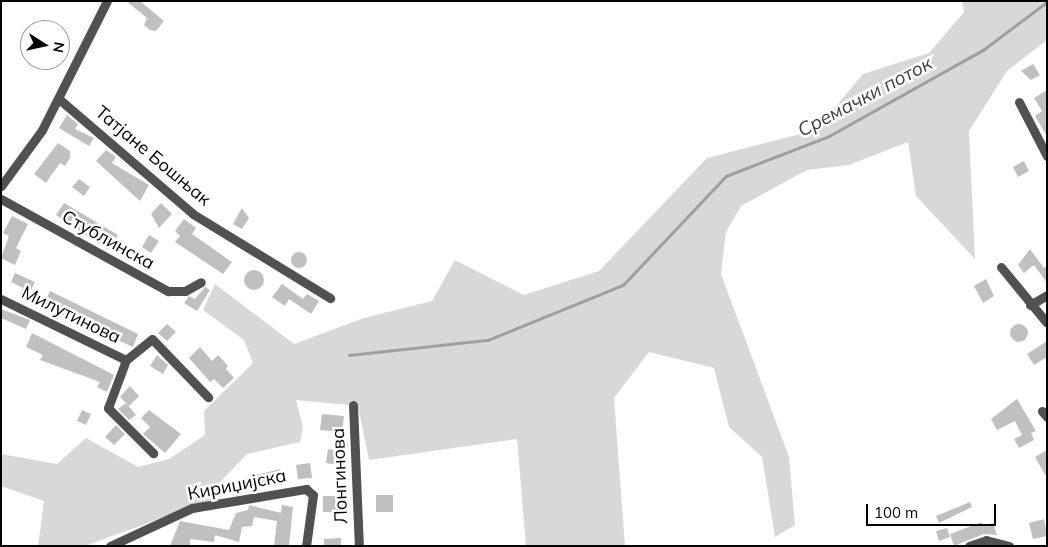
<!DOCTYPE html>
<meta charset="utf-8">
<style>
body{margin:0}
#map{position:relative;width:1048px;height:547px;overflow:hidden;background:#fff;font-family:Mulish,sans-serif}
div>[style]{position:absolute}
.green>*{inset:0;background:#d8d8d8}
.stream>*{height:2.5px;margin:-1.25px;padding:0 1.25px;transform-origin:1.25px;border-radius:1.25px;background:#9f9f9f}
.building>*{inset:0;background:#c0c0c0}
.round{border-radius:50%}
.street>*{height:9px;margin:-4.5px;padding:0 4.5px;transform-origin:4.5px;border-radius:4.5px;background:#515151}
span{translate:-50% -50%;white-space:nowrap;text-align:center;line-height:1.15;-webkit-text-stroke:5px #fff;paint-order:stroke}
.street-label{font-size:18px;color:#000}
.water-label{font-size:19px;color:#404040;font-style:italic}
.frame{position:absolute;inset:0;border:2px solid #000;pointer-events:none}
.north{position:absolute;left:20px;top:20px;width:50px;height:50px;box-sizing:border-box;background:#fff;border:1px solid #999;border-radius:50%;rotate:100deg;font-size:14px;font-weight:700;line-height:20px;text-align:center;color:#000}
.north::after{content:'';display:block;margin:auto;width:18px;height:22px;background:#000;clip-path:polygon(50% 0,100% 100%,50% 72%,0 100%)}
.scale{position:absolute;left:866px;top:504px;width:130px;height:22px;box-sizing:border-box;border:2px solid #000;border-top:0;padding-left:6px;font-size:15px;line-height:18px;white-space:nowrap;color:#000;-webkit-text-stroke:4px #fff;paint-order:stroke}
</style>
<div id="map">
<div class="green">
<div style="clip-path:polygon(962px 1px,1047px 1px,1047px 40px,1007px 71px,969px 131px,975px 259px,916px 196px,908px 142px,849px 165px,807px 170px,741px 206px,726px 232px,721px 274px,789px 457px,795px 525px,775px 537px,762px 457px,729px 427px,714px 368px,649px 352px,614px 398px,625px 546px,526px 546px,517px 439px,369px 460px,358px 406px,296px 400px,303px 427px,300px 442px,247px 454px,221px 481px,222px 496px,85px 546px,38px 546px,44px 501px,1px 486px,1px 454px,57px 464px,86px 438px,138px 467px,169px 459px,205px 435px,204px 411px,253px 363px,244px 340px,203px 310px,215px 284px,294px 344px,364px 318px,432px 301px,455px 260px,524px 295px,599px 271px,707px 158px,816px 130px,863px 74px,929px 53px,964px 12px)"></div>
</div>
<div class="stream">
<div style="left:349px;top:355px;width:140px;rotate:-6.2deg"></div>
<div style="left:488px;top:340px;width:146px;rotate:-22.2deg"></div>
<div style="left:623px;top:285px;width:150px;rotate:-46.6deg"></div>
<div style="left:726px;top:176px;width:110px;rotate:-21.2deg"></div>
<div style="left:829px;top:136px;width:176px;rotate:-29.2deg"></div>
<div style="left:983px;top:50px;width:80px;rotate:-36.9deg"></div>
</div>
<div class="building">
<div style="clip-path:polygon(126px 1px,140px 1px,164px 21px,156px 31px,150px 30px,144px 25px,147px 18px)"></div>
<div style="clip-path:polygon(1033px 64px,1040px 75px,1031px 80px,1021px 71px)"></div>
<div style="clip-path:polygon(1047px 90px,1047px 136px,1035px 116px,1042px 111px,1034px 98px)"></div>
<div style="clip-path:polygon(67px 115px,78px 124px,75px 129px,94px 138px,89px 146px,59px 128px)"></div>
<div style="clip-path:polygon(58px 143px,70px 151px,70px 158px,65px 166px,60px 163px,46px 183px,34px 174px)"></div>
<div style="clip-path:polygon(106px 150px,116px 157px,112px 163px,149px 185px,140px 201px,96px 161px)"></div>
<div style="clip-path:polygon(1024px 161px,1029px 171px,1018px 177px,1013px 167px)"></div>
<div style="clip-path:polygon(79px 179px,90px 187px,84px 196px,72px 187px)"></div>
<div style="clip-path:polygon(64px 203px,118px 235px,108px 250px,56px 215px)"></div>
<div style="clip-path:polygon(161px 203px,172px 214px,159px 228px,151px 214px)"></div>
<div style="clip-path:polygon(242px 208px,249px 218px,242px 229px,233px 224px)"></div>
<div style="clip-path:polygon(12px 216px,28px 224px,16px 248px,21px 251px,15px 265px,1px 258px,9px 236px,3px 233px)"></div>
<div style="clip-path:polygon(184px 219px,196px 228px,192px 234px,232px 262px,223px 274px,175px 242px,180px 236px,175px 231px)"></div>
<div style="clip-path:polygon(149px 235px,159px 241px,151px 253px,142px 247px)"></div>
<div style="clip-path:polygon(1030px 249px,1044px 268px,1047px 266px,1047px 283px,1034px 265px,1024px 273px,1018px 265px)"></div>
<div class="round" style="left:291px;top:252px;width:16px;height:16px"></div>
<div class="round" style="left:244px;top:270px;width:20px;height:20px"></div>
<div style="clip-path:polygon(15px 273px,35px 282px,27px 298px,20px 294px,23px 288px,11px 282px)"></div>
<div style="clip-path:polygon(986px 279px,994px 296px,983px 303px,974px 286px)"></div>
<div style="clip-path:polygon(282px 284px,303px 299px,307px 294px,319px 301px,311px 314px,289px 299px,285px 306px,272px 297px)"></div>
<div style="clip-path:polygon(205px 287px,210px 290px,197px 311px,184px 303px,189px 296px,195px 299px)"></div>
<div style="clip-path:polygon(50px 291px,138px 334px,133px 347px,43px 306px)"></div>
<div style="clip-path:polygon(1px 309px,30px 320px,26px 329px,1px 318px)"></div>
<div class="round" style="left:1010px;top:324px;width:18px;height:18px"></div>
<div style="clip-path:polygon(167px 324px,176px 332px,167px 341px,158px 333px)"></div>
<div style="clip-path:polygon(32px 333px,114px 375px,107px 392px,97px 387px,100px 382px,40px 360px,43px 355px,26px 347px)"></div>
<div style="clip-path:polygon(1047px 341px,1047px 357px,1034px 365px,1027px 354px)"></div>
<div style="clip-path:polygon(200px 347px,212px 361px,218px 355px,228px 366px,226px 369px,234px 378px,223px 388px,214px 379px,210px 382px,189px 358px)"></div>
<div style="clip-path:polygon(157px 355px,168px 365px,163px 374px,150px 366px)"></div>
<div style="clip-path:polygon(130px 386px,139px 396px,129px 406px,120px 397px)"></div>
<div style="clip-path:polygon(1017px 399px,1036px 431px,1031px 433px,1034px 440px,1019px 448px,1014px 439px,1022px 435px,1015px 421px,997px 430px,991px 419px)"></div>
<div style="clip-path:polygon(126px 403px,136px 415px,129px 420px,118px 409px)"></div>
<div style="clip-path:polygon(82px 410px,91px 414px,86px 425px,77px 421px)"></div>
<div style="clip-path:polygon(149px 410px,181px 434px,165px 453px,143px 434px,150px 427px,141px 418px)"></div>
<div style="clip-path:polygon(322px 414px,344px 416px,342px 432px,320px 430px)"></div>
<div style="clip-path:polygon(116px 425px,125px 434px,114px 445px,105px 437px)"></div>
<div style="clip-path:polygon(342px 442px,348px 443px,345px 466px,326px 463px,328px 449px,340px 451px)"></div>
<div style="clip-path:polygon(1047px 450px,1047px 478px,1035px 457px)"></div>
<div style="clip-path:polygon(310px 463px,312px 478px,298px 479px,296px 465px)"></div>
<div style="clip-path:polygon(280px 469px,285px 481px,255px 484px,256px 487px,227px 494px,225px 483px)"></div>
<div style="clip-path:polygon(376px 495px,393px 495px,393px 512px,376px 512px)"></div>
<div style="clip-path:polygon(323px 496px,340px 496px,340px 512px,323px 512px)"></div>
<div style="clip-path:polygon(970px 502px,972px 507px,939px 523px,936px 516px)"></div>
<div style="clip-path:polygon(249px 505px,281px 513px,282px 505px,293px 507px,289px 546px,274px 546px,277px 521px,254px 517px,252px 526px,242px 527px,239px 542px,215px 535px,214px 542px,190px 539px,190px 546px,170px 546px,180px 521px,229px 530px,236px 513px,248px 510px)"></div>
<div style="clip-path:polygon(1044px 519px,1047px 536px,1033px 539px,1029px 523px)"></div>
<div style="clip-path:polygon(982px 522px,983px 526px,993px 523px,997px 535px,984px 534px,954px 546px,950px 534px)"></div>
<div style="clip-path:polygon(947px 528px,950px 537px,939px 541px,936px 531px)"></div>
<div style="clip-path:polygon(341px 538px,341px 546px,324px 546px,324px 539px)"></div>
</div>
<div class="street">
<div style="left:59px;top:99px;width:177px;rotate:40.6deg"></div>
<div style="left:193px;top:214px;width:161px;rotate:31.5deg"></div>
<div style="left:1019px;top:102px;width:61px;rotate:62.6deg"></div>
<div style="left:1px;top:186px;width:69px;rotate:-53.8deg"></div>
<div style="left:42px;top:130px;width:144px;rotate:-63.3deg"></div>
<div style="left:1px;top:199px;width:191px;rotate:28.9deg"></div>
<div style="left:168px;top:291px;width:17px"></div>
<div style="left:185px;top:291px;width:18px;rotate:-29deg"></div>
<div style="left:1001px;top:267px;width:72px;rotate:50.6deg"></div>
<div style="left:1px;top:299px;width:139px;rotate:26deg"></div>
<div style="left:126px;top:360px;width:33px;rotate:-39deg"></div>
<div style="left:152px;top:339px;width:81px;rotate:46deg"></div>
<div style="left:1030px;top:305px;width:20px;rotate:-30deg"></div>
<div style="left:126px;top:360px;width:51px;rotate:110.6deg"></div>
<div style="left:108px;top:408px;width:64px;rotate:45deg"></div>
<div style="left:353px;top:405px;width:141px;rotate:87.6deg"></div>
<div style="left:1042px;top:411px;width:8px;rotate:50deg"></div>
<div style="left:110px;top:546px;width:90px;rotate:-24.9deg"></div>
<div style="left:192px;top:508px;width:116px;rotate:-9.5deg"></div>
<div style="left:306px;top:489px;width:9px;rotate:41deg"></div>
<div style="left:313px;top:495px;width:51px;rotate:97.8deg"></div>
<div style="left:969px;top:546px;width:18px;rotate:-19deg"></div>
<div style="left:986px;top:540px;width:24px;rotate:15deg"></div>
</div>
<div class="street-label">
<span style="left:153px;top:156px;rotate:40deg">Татјане Бошњак</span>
<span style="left:108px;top:240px;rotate:29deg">Стублинска</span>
<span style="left:71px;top:315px;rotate:26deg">Милутинова</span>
<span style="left:340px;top:476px;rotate:-92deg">Лонгинова</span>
<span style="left:237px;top:485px;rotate:-11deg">Кириџијска</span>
</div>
<div class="water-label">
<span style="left:865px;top:97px;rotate:-28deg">Сремачки поток</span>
</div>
<div class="frame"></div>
<div class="north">N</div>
<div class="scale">100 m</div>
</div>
